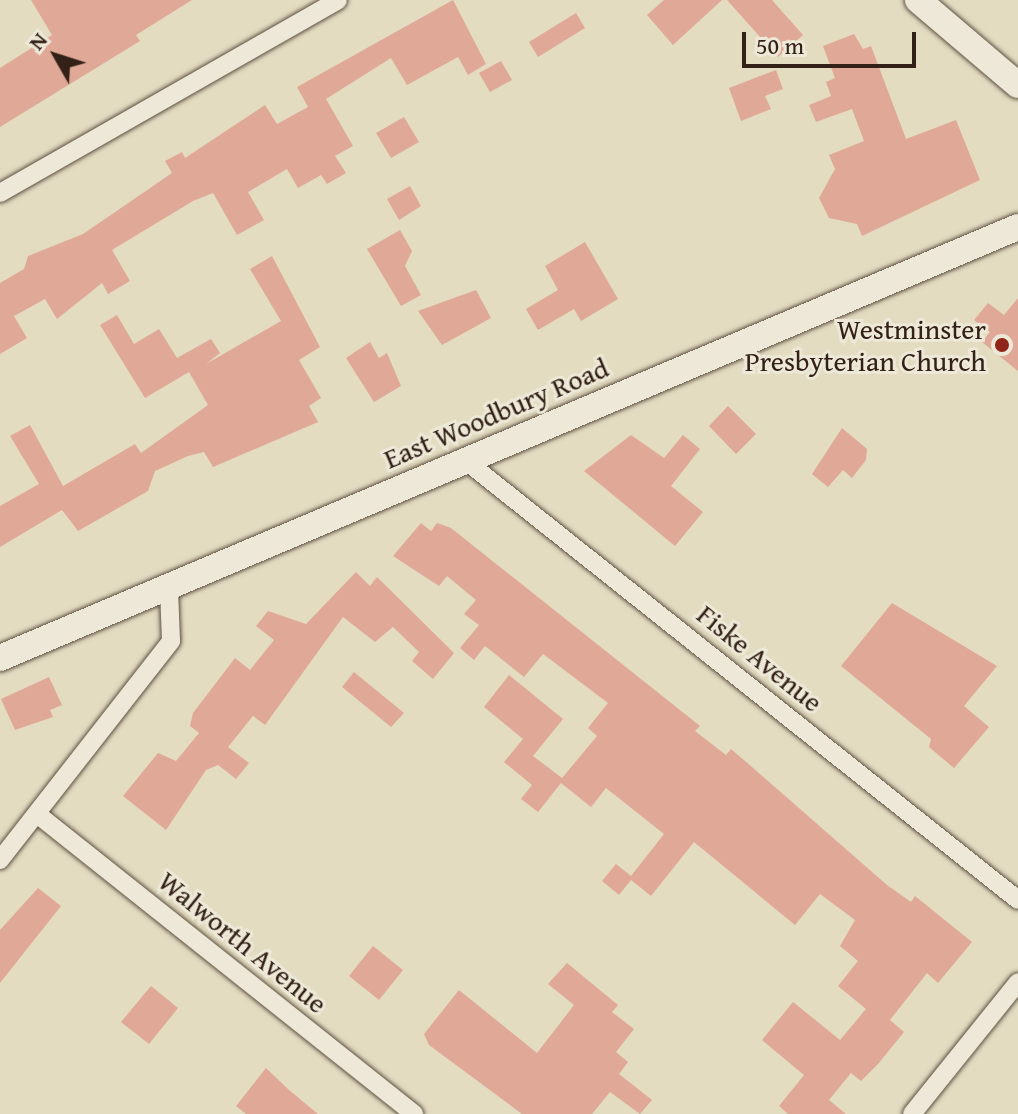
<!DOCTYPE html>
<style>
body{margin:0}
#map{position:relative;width:1018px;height:1114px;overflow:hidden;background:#e3dcc1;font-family:"Gentium Book Plus",serif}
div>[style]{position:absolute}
.building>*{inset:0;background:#e0a897}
.roads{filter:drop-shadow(0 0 2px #5f5042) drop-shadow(0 0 2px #5f5042)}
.minor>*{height:18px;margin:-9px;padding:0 9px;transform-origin:9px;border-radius:9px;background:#ede8d7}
.secondary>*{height:26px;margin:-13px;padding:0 13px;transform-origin:13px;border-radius:13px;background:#ede8d7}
.dots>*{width:22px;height:22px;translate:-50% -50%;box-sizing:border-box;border:4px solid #ede8d7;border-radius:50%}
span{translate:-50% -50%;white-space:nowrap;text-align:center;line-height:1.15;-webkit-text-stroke:6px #ede8d7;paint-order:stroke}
.poi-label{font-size:28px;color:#332117}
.right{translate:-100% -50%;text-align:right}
.street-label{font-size:28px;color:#332117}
.north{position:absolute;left:16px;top:16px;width:80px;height:80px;-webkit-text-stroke:6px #ede8d7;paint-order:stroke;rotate:309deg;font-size:22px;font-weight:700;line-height:32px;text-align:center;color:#332117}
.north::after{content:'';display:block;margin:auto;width:28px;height:36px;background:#332117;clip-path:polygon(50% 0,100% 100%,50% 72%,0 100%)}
.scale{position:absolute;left:742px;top:32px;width:174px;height:36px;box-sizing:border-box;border:4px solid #332117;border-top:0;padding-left:10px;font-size:24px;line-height:28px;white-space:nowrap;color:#332117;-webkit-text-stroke:6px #ede8d7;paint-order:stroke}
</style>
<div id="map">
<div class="building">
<div style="clip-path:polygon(31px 0,192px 0,136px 35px,140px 41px,0 127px,0 68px,52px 35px)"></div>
<div style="clip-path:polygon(453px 0,486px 64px,468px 75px,458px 57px,407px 85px,391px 58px,326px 99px,353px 146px,335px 156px,346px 173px,327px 184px,321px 175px,298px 188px,287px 169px,248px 192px,264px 220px,237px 235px,213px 193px,193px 201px,112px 250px,130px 281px,108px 294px,102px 283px,57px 319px,45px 299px,14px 316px,27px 338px,0 354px,0 283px,24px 269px,28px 256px,83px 234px,172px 173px,165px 161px,182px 152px,185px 158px,265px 105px,277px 124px,308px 107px,297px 87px)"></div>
<div style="clip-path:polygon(664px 0,722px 0,673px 45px,647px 15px)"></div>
<div style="clip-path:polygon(727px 0,772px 0,803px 35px,778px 57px)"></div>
<div style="clip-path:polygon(576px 13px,585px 28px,538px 57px,529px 42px)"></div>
<div style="clip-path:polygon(854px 34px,863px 49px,871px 46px,906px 139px,956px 120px,980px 180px,862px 236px,857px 224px,829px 218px,819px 198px,835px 169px,829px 155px,864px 141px,852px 109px,816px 122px,809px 105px,831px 96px,826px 82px,835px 78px,823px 46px)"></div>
<div style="clip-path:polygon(501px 61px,512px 80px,490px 92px,479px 73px)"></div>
<div style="clip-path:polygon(776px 70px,783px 89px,765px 96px,771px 109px,741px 121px,729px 88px)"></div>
<div style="clip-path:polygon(404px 117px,419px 142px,391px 158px,376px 133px)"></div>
<div style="clip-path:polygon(410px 186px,421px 206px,399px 220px,387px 199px)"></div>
<div style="clip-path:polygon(400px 230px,412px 251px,405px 266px,421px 295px,401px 306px,367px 249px)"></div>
<div style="clip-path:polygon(585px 242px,618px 299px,581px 321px,574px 309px,538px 330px,526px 309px,558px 290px,545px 266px)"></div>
<div style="clip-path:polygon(272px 256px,320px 347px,299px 360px,321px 398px,309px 406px,318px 422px,213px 467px,204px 452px,188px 456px,155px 471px,148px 491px,78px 531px,62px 510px,0 547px,0 506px,39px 484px,10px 436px,30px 425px,63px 486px,135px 444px,141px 453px,208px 405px,189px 372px,145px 398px,100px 325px,117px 315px,134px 344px,159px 329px,177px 358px,211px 339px,220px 353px,206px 364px,281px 321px,250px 269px)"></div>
<div style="clip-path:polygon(476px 290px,491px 318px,442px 345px,418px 311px)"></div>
<div style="clip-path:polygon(1018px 298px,1018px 371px,982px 342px,990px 332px,974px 320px,988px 303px,1004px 315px)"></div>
<div style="clip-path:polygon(370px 342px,379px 358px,387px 353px,401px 386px,374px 402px,346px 358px)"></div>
<div style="clip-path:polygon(728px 406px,756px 434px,736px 454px,709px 426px)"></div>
<div style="clip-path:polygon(842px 428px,867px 449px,866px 460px,852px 478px,843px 470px,828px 487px,812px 474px)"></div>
<div style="clip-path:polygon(631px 435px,664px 458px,683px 435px,700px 449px,671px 486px,703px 512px,675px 546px,584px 471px)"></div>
<div style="clip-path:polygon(421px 523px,431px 531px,437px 523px,451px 528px,700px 726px,695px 731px,726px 755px,731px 749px,745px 761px,887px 885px,911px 902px,915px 896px,972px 942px,938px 983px,927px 973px,890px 1020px,904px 1032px,878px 1064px,861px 1081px,851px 1073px,829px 1100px,846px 1114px,788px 1114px,779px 1106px,804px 1075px,762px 1040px,793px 1002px,840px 1040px,866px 1009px,838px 986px,858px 961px,840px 946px,855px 920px,820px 894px,795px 925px,694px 842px,651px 896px,631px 880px,619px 895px,602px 881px,616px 864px,631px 876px,664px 834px,606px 788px,591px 807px,561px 783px,538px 812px,521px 799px,532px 785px,504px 762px,523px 739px,484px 707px,509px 675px,563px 719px,533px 756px,562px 778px,597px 736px,588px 728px,608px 703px,543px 654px,524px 677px,485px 646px,474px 660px,460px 648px,479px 625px,464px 614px,476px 600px,447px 576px,439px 586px,393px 556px)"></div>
<div style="clip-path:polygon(356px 572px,370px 586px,377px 577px,454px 653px,433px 679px,412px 661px,419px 652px,393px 627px,375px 642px,343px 617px,265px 725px,253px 716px,228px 747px,249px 763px,236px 779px,218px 765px,206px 770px,166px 830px,123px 796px,158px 753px,176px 761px,199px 733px,190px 726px,193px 713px,235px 658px,250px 670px,274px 640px,256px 626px,268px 611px,306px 624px)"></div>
<div style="clip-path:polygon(892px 603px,997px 666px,964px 706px,989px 727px,954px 768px,929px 747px,931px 739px,841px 666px)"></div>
<div style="clip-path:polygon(354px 672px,404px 713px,391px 727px,342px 687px)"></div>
<div style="clip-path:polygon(49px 677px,62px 705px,50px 710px,53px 717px,15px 730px,1px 699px)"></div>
<div style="clip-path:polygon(38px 888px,61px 906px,0 983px,0 930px)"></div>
<div style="clip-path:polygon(373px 946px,403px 970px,379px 1000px,349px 976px)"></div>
<div style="clip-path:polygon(567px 963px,618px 1005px,612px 1012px,634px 1029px,616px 1052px,628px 1062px,619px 1074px,652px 1100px,640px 1114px,610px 1092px,592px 1114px,522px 1114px,429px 1045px,424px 1034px,459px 990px,537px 1053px,574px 1005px,548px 984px)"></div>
<div style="clip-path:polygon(151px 986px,178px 1008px,149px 1044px,121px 1022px)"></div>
<div style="clip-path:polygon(266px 1068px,289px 1090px,318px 1114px,246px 1114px,236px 1106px)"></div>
</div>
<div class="roads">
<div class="minor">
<div style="left:0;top:193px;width:389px;rotate:-29.7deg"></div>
<div style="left:466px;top:461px;width:705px;rotate:38.49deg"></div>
<div style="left:37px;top:814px;width:482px;rotate:38.5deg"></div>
<div style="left:0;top:860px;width:278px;rotate:-52deg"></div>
<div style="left:171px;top:641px;width:52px;rotate:-92.2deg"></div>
<div style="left:912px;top:1114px;width:169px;rotate:-51.2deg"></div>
</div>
<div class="secondary">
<div style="left:918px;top:0;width:131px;rotate:40.4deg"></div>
<div style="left:0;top:658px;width:1105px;rotate:-22.95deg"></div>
</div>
</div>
<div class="dots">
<div style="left:1002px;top:345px;background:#8f2418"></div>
</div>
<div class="poi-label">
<span class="right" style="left:986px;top:345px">Westminster<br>Presbyterian Church</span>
</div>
<div class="street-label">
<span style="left:496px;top:413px;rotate:-23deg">East Woodbury Road</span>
<span style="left:760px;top:658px;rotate:39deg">Fiske Avenue</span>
<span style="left:243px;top:942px;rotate:39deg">Walworth Avenue</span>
</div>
<div class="north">N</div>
<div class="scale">50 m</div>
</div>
